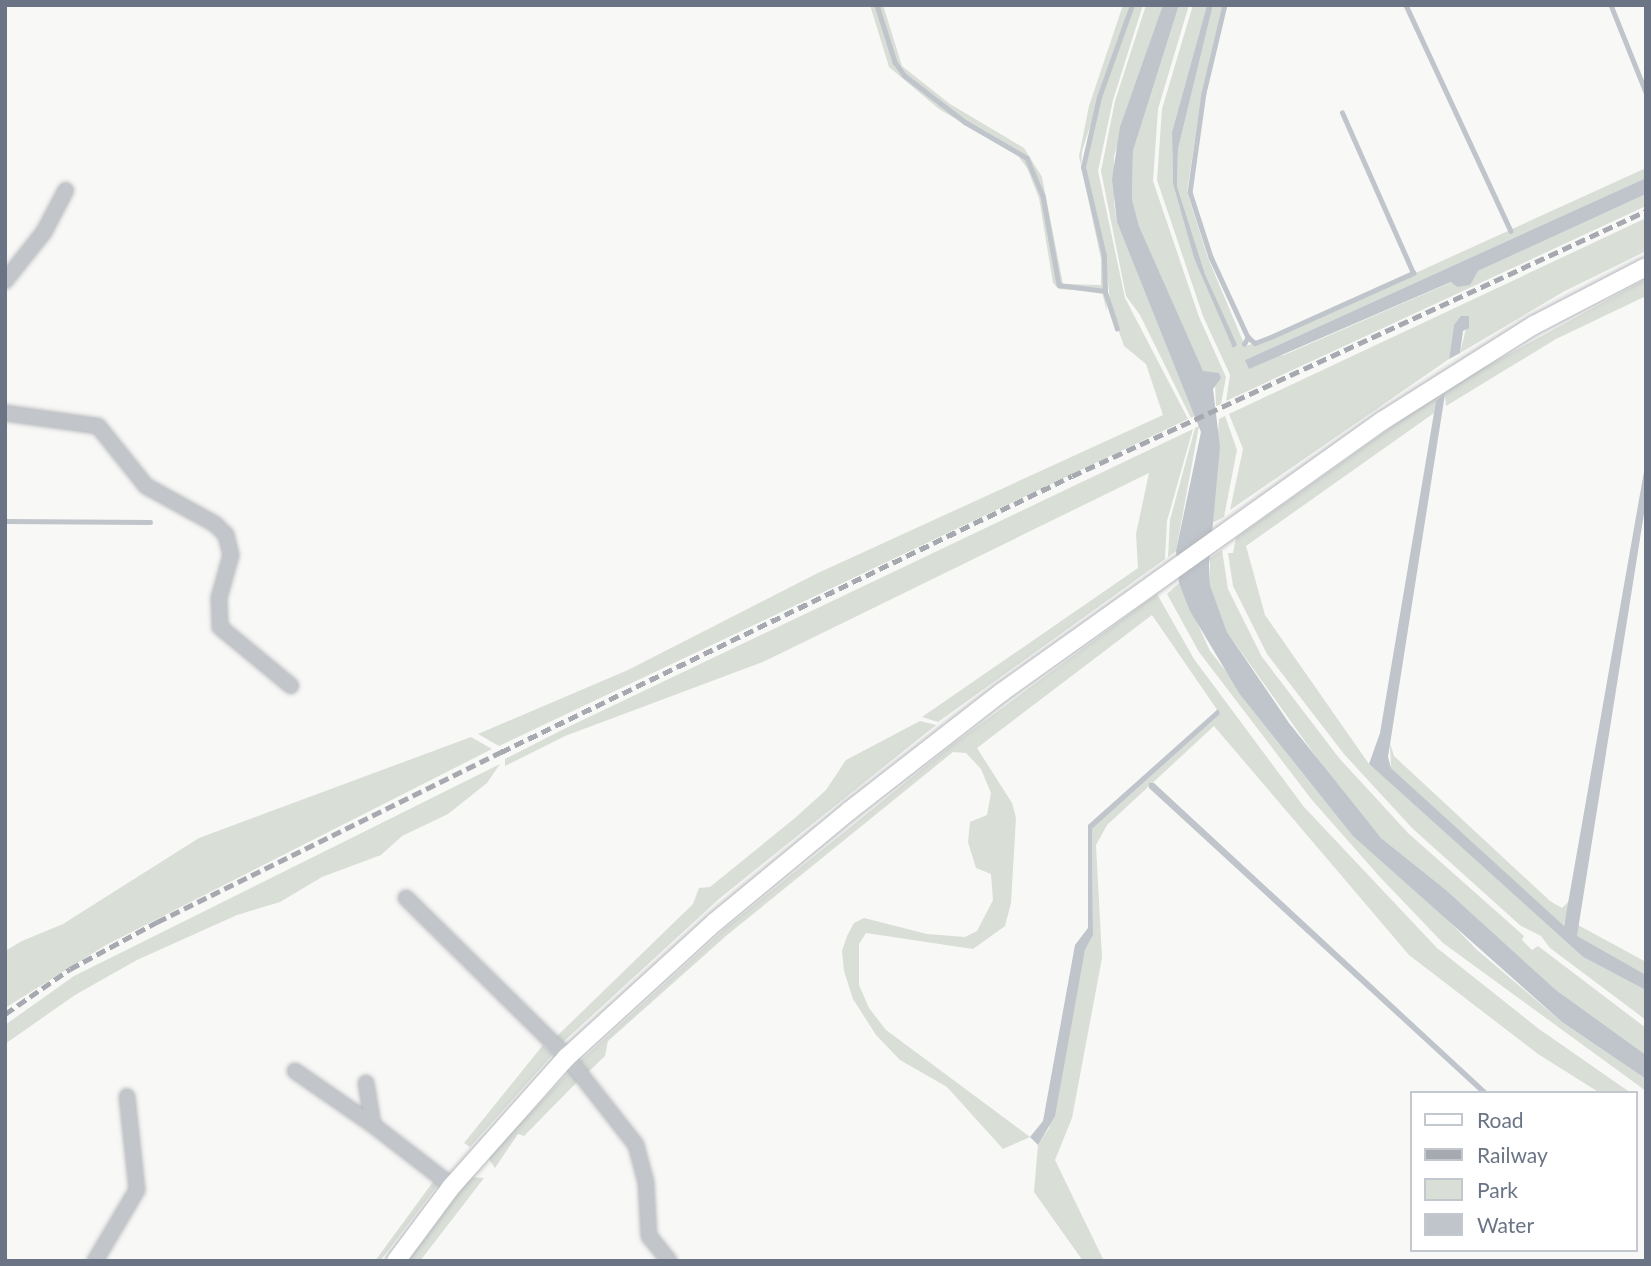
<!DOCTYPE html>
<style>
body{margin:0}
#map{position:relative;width:1651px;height:1266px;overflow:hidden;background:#f8f8f6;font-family:Lato,sans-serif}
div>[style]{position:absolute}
.green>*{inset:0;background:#d9ded7}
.water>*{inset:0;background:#bfc5cb}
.stream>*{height:4.5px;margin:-2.25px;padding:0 2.25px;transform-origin:2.25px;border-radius:2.25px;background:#bfc5cb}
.roads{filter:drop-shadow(0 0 2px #b6b8bd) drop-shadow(0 0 2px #b6b8bd)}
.minor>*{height:14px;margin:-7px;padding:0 7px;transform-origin:7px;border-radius:7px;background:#c2c5c9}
.major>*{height:18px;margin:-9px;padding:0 9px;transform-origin:9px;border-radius:9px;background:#fff}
.rail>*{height:4.5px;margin-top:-2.25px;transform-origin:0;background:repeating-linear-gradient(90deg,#a6a9af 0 10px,transparent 0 15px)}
span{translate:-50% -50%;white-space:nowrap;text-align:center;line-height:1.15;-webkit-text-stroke:7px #fff;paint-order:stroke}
.frame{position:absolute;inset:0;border:7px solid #6a7484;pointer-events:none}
.legend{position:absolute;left:1410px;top:1091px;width:228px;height:161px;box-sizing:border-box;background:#fff;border:2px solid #c3c7ce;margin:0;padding:9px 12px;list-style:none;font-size:21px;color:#6a7484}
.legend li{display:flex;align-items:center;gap:14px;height:35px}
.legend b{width:35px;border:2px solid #c3c7ce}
</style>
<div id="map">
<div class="green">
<div style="clip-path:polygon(870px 5px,883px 5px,902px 66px,950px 104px,1024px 148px,1042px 177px,1063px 284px,1101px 285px,1101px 259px,1079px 156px,1089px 106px,1123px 5px,1130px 5px,1082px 151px,1081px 167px,1103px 257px,1107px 312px,1102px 292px,1059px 289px,1053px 283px,1039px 198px,1027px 168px,1018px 156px,939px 109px,889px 67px)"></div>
<div style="clip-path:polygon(1134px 5px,1143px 5px,1113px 100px,1098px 171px,1125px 298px,1188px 419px,499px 746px,478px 734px,628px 670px,818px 573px,1163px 415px,1146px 364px,1124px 346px,1111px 309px,1105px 256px,1085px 166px,1100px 97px)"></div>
<div style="clip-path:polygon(1146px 5px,1163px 5px,1114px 156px,1114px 203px,1117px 222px,1195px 408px,1197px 415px,1191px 418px,1140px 315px,1126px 296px,1101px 171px,1115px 101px)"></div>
<div style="clip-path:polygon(1179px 5px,1189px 5px,1158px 109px,1153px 181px,1199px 317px,1226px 377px,1221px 404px,1216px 406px,1215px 383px,1203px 372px,1139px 226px,1132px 199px,1133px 151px)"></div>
<div style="clip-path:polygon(1193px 5px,1207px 5px,1172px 132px,1173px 184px,1194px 258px,1236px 345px,1205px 274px,1177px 186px,1178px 149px,1213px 5px,1223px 5px,1202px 92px,1187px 192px,1208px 258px,1245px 346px,1273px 338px,1646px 168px,1646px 178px,1245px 360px,1284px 355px,1452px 282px,1457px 287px,1478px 271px,1646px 194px,1646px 206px,1226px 401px,1230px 375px,1203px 316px,1157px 180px,1162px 109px)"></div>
<div style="clip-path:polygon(1646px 218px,1646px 251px,1563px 292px,1460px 353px,1469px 316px,1454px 325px,1449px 359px,1230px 510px,1243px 449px,1229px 414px)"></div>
<div style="clip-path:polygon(1646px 279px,1646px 296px,1556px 339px,1446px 406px,1445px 395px,1436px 401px,1434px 413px,1246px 546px,1265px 615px,1369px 764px,1583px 957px,1645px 989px,1646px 1020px,1550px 948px,1541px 936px,1521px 926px,1412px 828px,1344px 754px,1267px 654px,1233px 586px,1228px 553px,1233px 553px,1236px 538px,1445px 389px)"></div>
<div style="clip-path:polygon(1225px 416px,1237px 450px,1224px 517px,1212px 523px,1219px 419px)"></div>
<div style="clip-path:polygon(1199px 426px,1176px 551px,1168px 557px,1170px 520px,1195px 428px)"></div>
<div style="clip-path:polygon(1193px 429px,1167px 521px,1165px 559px,938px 722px,922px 717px,1138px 568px,1136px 534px,1149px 473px,765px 661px,565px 736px,505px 766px,505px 759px,566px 728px)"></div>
<div style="clip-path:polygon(1222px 550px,1228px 589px,1262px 657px,1339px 758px,1408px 833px,1524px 936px,1522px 940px,1532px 950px,1538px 946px,1646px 1028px,1646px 1055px,1556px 990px,1446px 890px,1381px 838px,1347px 800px,1227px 632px,1210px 585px,1210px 558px)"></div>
<div style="clip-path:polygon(1179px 583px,1210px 651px,1307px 775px,1476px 949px,1562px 1022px,1646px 1079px,1646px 1091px,1443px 943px,1379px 876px,1312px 800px,1199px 652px,1167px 594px)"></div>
<div style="clip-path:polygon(1157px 594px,1194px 659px,1304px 807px,1437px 948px,1539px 1029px,1631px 1093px,1600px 1093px,1538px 1054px,1409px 955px,1214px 726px,1107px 825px,1096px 845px,1102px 958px,1072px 1118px,1055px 1160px,1104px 1261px,1083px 1261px,1034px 1192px,1038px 1145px,1049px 1128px,1085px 950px,1093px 935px,1092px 829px,1220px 714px,1152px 615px,977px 748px,1012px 803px,1016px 818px,1011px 903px,1005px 926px,973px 949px,866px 933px,859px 944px,859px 985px,869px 1008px,886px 1030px,1030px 1137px,1003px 1149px,947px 1087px,900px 1060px,876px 1035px,853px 999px,844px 971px,842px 951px,847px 936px,854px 923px,864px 918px,927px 934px,965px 937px,977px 931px,993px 900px,991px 874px,976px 868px,968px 842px,970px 822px,987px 815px,991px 793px,981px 769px,966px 753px,953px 752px,726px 936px,608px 1041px,605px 1056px,585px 1075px,577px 1064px,728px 926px,952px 745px)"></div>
<div style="clip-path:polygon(920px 721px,936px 725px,720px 898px,561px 1044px,555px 1038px,693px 904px,699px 888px,710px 887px,795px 818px,826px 790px,846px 760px)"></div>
<div style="clip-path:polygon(471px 737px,492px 749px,106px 945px,5px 1008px,5px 951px,22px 941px,63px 924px,199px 838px)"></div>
<div style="clip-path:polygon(1390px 743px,1394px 756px,1550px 901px,1562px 908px,1571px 899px,1563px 927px,1391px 768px)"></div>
<div style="clip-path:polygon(500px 764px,487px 783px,448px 814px,402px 836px,381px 855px,322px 877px,280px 902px,237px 915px,137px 960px,75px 995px,5px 1044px,5px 1025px,74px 976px)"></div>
<div style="clip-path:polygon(1578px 925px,1646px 962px,1646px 975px,1576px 937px)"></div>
<div style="clip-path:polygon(543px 1045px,553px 1054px,470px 1147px,464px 1143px)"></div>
<div style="clip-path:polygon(572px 1069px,580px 1079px,524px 1136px,518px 1134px,495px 1168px,488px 1158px)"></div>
<div style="clip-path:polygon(470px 1177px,484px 1178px,420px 1261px,408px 1261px)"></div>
<div style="clip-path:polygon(435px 1179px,440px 1182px,380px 1261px,375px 1261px)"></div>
</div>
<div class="water">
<div style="clip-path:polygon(1163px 5px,1179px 5px,1133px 151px,1132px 199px,1139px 226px,1203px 371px,1219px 373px,1221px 378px,1213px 389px,1220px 447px,1209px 565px,1210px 585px,1227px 632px,1289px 723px,1381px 838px,1446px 890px,1556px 990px,1646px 1055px,1646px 1079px,1562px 1022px,1353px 836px,1239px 693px,1190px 611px,1179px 583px,1176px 551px,1201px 432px,1117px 222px,1112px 179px,1120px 127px)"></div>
<div style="clip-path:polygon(1207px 5px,1213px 5px,1178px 149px,1177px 186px,1205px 274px,1237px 345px,1233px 348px,1194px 258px,1173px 184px,1172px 132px)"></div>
<div style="clip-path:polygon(1646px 178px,1646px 194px,1478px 271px,1470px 285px,1457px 287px,1451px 282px,1249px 369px,1245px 360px)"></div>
<div style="clip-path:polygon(1461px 316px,1469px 316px,1469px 328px,1463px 331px,1460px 353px,1449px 359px,1454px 325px)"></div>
<div style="clip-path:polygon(1445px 394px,1388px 757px,1391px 768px,1564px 926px,1646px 460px,1646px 501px,1577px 936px,1646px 975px,1646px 990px,1583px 957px,1369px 764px,1380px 733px,1436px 401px)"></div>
<div style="clip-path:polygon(1218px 709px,1220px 714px,1092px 829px,1093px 935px,1085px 950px,1055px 1116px,1038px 1145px,1030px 1137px,1043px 1121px,1075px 945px,1088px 928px,1088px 825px)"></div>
<div style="clip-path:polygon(1149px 783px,1154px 783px,1489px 1093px,1481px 1093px,1149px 788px)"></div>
</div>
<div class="stream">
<div style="left:877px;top:5px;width:60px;rotate:72.5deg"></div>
<div style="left:895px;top:62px;width:16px;rotate:55deg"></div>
<div style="left:904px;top:75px;width:77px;rotate:37.6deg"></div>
<div style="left:965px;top:122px;width:72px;rotate:30.1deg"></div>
<div style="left:1027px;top:158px;width:41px;rotate:67.2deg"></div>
<div style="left:1043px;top:196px;width:90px;rotate:79.8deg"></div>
<div style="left:1059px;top:285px;width:46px;rotate:7.4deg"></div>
<div style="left:1225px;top:5px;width:90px;rotate:103.4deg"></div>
<div style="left:1204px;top:93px;width:100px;rotate:98deg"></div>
<div style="left:1190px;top:192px;width:68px;rotate:72.1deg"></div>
<div style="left:1211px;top:257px;width:88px;rotate:65.2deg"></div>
<div style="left:1406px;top:5px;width:249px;rotate:65.1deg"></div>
<div style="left:1611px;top:5px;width:94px;rotate:68.1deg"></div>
<div style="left:1117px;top:329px;width:40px;rotate:-108deg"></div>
<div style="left:1105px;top:291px;width:35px;rotate:-92deg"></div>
<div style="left:1104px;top:256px;width:91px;rotate:-103.3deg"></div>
<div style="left:1083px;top:167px;width:72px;rotate:-77.1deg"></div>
<div style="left:1099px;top:97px;width:98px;rotate:-70.3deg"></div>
<div style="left:1244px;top:344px;width:8px;rotate:-60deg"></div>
<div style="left:1248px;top:337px;width:9px;rotate:41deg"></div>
<div style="left:1255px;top:343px;width:19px;rotate:-21deg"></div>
<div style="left:1273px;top:336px;width:154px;rotate:-24.2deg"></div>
<div style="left:1413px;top:273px;width:175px;rotate:-113.9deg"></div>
<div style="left:5px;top:521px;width:145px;rotate:0.4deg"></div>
</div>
<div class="roads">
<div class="minor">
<div style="left:5px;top:281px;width:63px;rotate:-51.5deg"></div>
<div style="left:44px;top:232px;width:47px;rotate:-62.4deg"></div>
<div style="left:5px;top:413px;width:94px;rotate:8deg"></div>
<div style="left:98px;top:426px;width:77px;rotate:51.3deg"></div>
<div style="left:146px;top:486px;width:79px;rotate:28.8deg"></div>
<div style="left:215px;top:524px;width:16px;rotate:45deg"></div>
<div style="left:226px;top:535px;width:21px;rotate:76deg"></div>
<div style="left:231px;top:555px;width:45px;rotate:105.6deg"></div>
<div style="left:219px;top:598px;width:29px;rotate:88deg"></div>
<div style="left:220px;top:627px;width:92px;rotate:39.7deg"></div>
<div style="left:406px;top:898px;width:226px;rotate:44.6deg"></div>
<div style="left:567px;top:1057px;width:112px;rotate:51.9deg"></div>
<div style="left:636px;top:1145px;width:39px;rotate:75deg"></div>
<div style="left:646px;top:1183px;width:53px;rotate:86.8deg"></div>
<div style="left:649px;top:1236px;width:32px;rotate:51deg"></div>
<div style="left:295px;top:1071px;width:95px;rotate:34.7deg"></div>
<div style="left:366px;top:1083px;width:43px;rotate:80.5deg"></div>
<div style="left:373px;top:1125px;width:100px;rotate:37.7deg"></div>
<div style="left:95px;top:1261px;width:82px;rotate:-59.4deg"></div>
<div style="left:137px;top:1190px;width:94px;rotate:-96.1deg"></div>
</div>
<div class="major">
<div style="left:396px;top:1261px;width:94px;rotate:-53.3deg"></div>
<div style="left:452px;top:1186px;width:173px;rotate:-48.3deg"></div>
<div style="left:567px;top:1057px;width:200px;rotate:-42.4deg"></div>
<div style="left:715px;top:922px;width:174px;rotate:-39.6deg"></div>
<div style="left:849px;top:811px;width:194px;rotate:-37.9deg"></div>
<div style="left:1002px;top:692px;width:467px;rotate:-35.5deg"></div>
<div style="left:1382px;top:421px;width:180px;rotate:-32.3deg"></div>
<div style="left:1534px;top:325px;width:126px;rotate:-27.4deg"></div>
</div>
</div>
<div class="rail">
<div style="left:5px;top:1014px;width:79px;rotate:-34.7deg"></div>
<div style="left:70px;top:969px;width:99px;rotate:-28.4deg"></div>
<div style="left:157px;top:922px;width:384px;rotate:-26.3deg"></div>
<div style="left:501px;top:752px;width:634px;rotate:-25.8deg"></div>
<div style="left:1072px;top:476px;width:632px;rotate:-24.78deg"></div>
</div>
<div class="frame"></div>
<ul class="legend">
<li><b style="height:9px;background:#fff"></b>Road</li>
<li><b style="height:9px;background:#a6a9af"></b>Railway</li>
<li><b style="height:19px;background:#d9ded7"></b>Park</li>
<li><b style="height:19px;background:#bfc5cb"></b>Water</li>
</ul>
</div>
